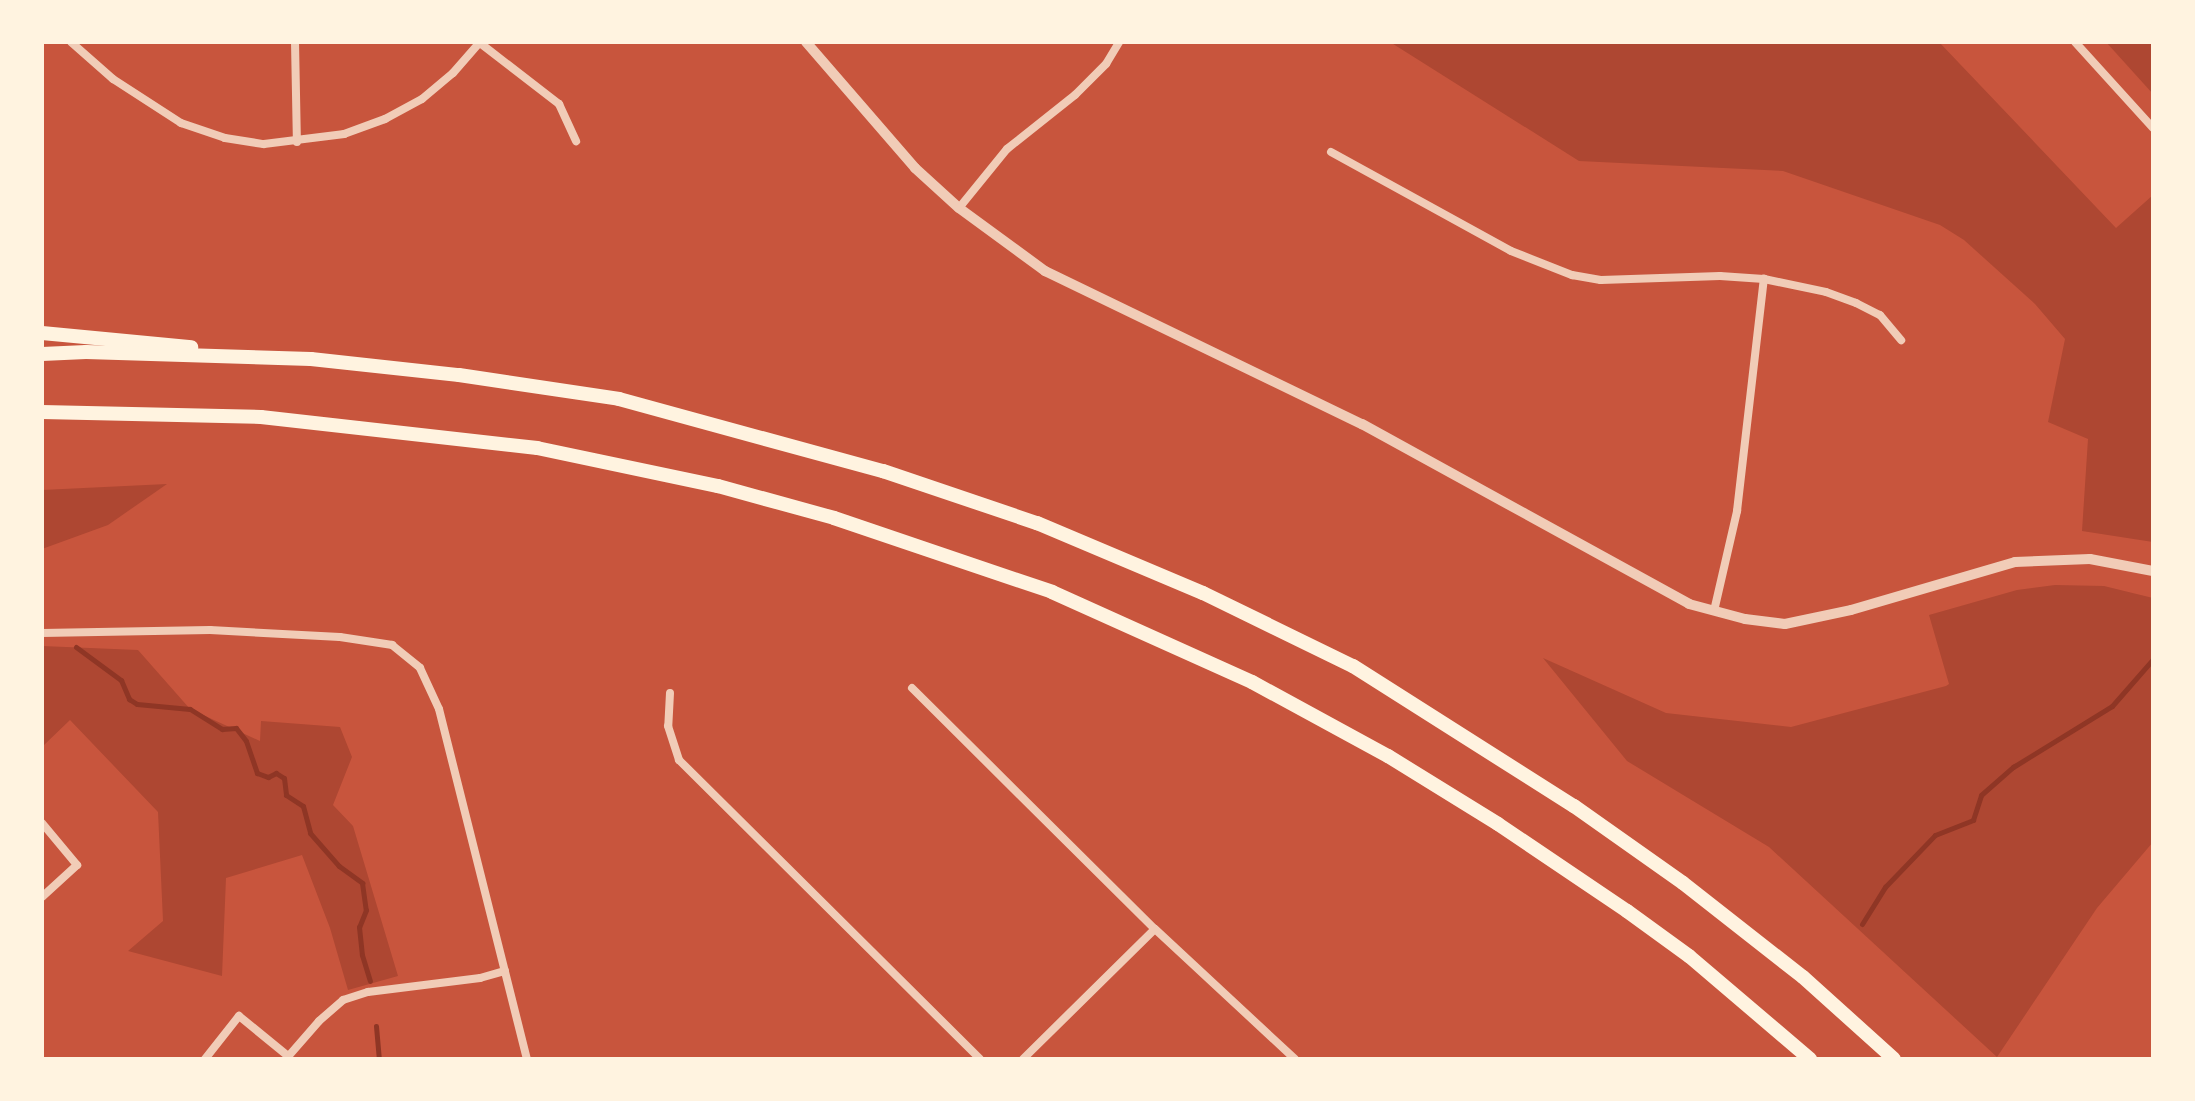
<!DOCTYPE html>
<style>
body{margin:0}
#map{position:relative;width:2195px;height:1101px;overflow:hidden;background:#c8553d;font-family:"Work Sans",sans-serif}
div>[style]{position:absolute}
.green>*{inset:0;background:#ae4732}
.stream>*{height:5px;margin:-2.5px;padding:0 2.5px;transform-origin:2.5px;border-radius:2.5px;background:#8f3625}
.minor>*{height:8px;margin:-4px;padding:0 4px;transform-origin:4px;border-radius:4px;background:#f1ccb7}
.tertiary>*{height:10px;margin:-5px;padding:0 5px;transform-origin:5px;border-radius:5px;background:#f1ccb7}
.motorway>*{height:14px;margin:-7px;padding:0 7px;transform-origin:7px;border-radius:7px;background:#fff3e0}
span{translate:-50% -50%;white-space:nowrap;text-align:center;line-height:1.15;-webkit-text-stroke:8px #fff3e0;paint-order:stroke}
.frame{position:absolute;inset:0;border:44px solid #fff3e0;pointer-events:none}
</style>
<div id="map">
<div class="green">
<div style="clip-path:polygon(1390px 42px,1939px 42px,2116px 228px,2153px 195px,2153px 542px,2082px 531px,2088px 439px,2048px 422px,2065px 339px,2035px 304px,1964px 240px,1940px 225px,1783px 171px,1579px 161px)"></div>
<div style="clip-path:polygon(2106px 42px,2153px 42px,2153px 94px)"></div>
<div style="clip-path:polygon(167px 484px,108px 525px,42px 549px,42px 490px)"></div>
<div style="clip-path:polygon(2055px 585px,2104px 586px,2153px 598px,2153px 842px,2097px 908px,1997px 1057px,1769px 847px,1627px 761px,1543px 658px,1666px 713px,1791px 727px,1946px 686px,1949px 684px,1929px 615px,2017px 590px)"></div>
<div style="clip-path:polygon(42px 646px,138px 650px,190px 709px,260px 741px,261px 721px,340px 727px,352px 757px,333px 805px,353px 826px,398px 976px,348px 990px,330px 928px,302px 855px,226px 878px,222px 976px,128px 951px,163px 921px,158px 812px,70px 720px,44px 745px,42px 742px)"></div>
</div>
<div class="stream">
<div style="left:76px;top:647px;width:56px;rotate:36.3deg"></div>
<div style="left:121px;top:680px;width:21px;rotate:67deg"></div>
<div style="left:129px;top:699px;width:9px;rotate:32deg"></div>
<div style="left:137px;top:704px;width:53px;rotate:5.4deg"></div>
<div style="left:190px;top:709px;width:38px;rotate:32deg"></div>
<div style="left:222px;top:729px;width:14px;rotate:-4deg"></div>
<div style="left:236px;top:728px;width:16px;rotate:52deg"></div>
<div style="left:246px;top:741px;width:34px;rotate:71deg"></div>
<div style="left:257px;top:773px;width:12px;rotate:20deg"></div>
<div style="left:268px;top:777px;width:9px;rotate:-27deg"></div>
<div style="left:276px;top:773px;width:9px;rotate:32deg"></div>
<div style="left:284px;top:778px;width:17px;rotate:83deg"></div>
<div style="left:286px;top:795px;width:20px;rotate:33deg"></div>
<div style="left:303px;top:806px;width:28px;rotate:75deg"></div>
<div style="left:310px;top:833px;width:44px;rotate:48.7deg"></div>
<div style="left:339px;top:866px;width:29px;rotate:36deg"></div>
<div style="left:362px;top:883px;width:27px;rotate:82deg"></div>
<div style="left:366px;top:910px;width:18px;rotate:112deg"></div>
<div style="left:359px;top:927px;width:28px;rotate:84deg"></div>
<div style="left:362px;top:955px;width:27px;rotate:73deg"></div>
<div style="left:1862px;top:924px;width:44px;rotate:-58.1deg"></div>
<div style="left:1885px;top:887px;width:72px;rotate:-46.1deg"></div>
<div style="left:1935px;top:835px;width:41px;rotate:-21.5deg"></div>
<div style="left:1973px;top:820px;width:26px;rotate:-72deg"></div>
<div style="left:1981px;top:795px;width:43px;rotate:-41.2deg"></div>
<div style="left:2013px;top:767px;width:116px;rotate:-31.6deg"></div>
<div style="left:2112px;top:706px;width:62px;rotate:-48.9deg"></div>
<div style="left:376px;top:1026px;width:33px;rotate:85deg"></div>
</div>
<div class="minor">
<div style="left:71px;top:42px;width:56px;rotate:41.4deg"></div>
<div style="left:113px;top:79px;width:81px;rotate:32.9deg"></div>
<div style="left:181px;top:123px;width:46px;rotate:18.8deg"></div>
<div style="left:225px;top:138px;width:39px;rotate:9deg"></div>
<div style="left:264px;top:144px;width:81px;rotate:-7.1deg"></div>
<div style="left:344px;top:134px;width:44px;rotate:-20.1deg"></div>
<div style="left:385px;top:119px;width:42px;rotate:-28.4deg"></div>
<div style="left:422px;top:99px;width:40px;rotate:-40deg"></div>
<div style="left:453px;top:73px;width:41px;rotate:-48.9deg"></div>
<div style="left:295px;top:42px;width:100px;rotate:88.9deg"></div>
<div style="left:2075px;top:42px;width:116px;rotate:47.8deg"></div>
<div style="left:480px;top:43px;width:100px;rotate:37.7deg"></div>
<div style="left:559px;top:104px;width:41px;rotate:65.3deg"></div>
<div style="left:1331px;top:152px;width:205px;rotate:28.8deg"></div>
<div style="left:1511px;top:251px;width:66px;rotate:21.5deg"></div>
<div style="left:1572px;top:275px;width:29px;rotate:10deg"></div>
<div style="left:1601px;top:280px;width:119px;rotate:-1.9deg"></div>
<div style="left:1720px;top:276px;width:44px;rotate:3.9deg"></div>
<div style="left:1764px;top:279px;width:63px;rotate:11.8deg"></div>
<div style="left:1826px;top:292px;width:32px;rotate:20deg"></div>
<div style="left:1856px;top:303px;width:27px;rotate:27deg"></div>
<div style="left:1880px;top:315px;width:33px;rotate:50deg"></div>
<div style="left:959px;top:208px;width:76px;rotate:-50.9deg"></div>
<div style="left:1007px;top:149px;width:87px;rotate:-38.5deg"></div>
<div style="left:1075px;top:95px;width:44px;rotate:-45deg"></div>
<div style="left:1106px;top:64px;width:26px;rotate:-59deg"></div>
<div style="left:1714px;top:611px;width:103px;rotate:-77deg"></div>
<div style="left:1737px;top:511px;width:234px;rotate:-83.4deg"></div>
<div style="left:42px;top:633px;width:168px;rotate:-1deg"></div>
<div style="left:210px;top:630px;width:130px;rotate:3.1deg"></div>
<div style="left:340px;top:637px;width:53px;rotate:8.7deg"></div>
<div style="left:392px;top:645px;width:36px;rotate:39deg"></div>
<div style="left:420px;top:668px;width:45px;rotate:65.1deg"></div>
<div style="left:439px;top:709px;width:361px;rotate:75.9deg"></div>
<div style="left:912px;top:688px;width:342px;rotate:44.8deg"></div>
<div style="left:1155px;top:929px;width:191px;rotate:42.9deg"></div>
<div style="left:670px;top:693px;width:33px;rotate:93deg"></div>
<div style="left:668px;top:726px;width:36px;rotate:72deg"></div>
<div style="left:679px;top:760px;width:424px;rotate:44.8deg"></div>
<div style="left:42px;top:823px;width:55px;rotate:50.2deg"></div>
<div style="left:77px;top:865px;width:47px;rotate:137.6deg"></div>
<div style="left:205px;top:1059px;width:55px;rotate:-51.7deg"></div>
<div style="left:239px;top:1016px;width:63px;rotate:39.2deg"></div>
<div style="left:286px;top:1059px;width:50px;rotate:-49deg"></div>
<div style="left:319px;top:1021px;width:32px;rotate:-41deg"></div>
<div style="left:343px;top:1000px;width:26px;rotate:-18deg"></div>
<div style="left:368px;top:992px;width:113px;rotate:-7.1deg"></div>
<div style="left:480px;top:978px;width:26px;rotate:-16deg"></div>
<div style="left:1023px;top:1059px;width:185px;rotate:-44.6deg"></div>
</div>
<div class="tertiary">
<div style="left:806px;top:42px;width:167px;rotate:49.1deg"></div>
<div style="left:915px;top:168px;width:59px;rotate:42.3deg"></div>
<div style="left:959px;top:208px;width:107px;rotate:36.2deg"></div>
<div style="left:1045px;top:271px;width:352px;rotate:25.8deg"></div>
<div style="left:1362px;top:424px;width:373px;rotate:28.8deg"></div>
<div style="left:1689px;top:604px;width:58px;rotate:15deg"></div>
<div style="left:1745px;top:619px;width:40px;rotate:7.1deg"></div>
<div style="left:1785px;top:624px;width:67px;rotate:-12deg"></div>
<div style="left:1851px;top:610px;width:171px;rotate:-16.3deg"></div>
<div style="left:2015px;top:562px;width:75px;rotate:-2.3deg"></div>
<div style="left:2090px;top:559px;width:64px;rotate:10.8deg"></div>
</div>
<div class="motorway">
<div style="left:42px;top:333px;width:150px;rotate:5.4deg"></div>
<div style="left:42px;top:354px;width:44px;rotate:-2.6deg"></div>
<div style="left:86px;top:352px;width:225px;rotate:1.8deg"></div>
<div style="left:311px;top:359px;width:149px;rotate:6.2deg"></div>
<div style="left:459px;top:375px;width:162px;rotate:8.5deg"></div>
<div style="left:619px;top:399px;width:274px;rotate:15.3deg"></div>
<div style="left:883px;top:471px;width:163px;rotate:18.7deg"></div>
<div style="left:1037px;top:523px;width:180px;rotate:22.9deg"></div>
<div style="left:1203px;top:593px;width:167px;rotate:26deg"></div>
<div style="left:1353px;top:666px;width:262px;rotate:32.4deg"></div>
<div style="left:1574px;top:806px;width:133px;rotate:35.2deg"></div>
<div style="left:1683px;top:883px;width:152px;rotate:38.1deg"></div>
<div style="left:1803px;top:977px;width:122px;rotate:42deg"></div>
<div style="left:42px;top:412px;width:219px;rotate:1.3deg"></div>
<div style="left:261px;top:417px;width:278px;rotate:6.4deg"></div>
<div style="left:537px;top:448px;width:185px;rotate:11.9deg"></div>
<div style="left:718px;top:486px;width:120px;rotate:15.4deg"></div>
<div style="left:834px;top:518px;width:230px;rotate:18.7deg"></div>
<div style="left:1052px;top:592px;width:219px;rotate:24.2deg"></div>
<div style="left:1252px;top:682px;width:155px;rotate:28.6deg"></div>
<div style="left:1388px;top:756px;width:129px;rotate:31.7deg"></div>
<div style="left:1498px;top:824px;width:156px;rotate:34deg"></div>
<div style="left:1627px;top:911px;width:77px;rotate:36deg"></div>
<div style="left:1689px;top:956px;width:159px;rotate:40.4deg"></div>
</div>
<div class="frame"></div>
</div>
